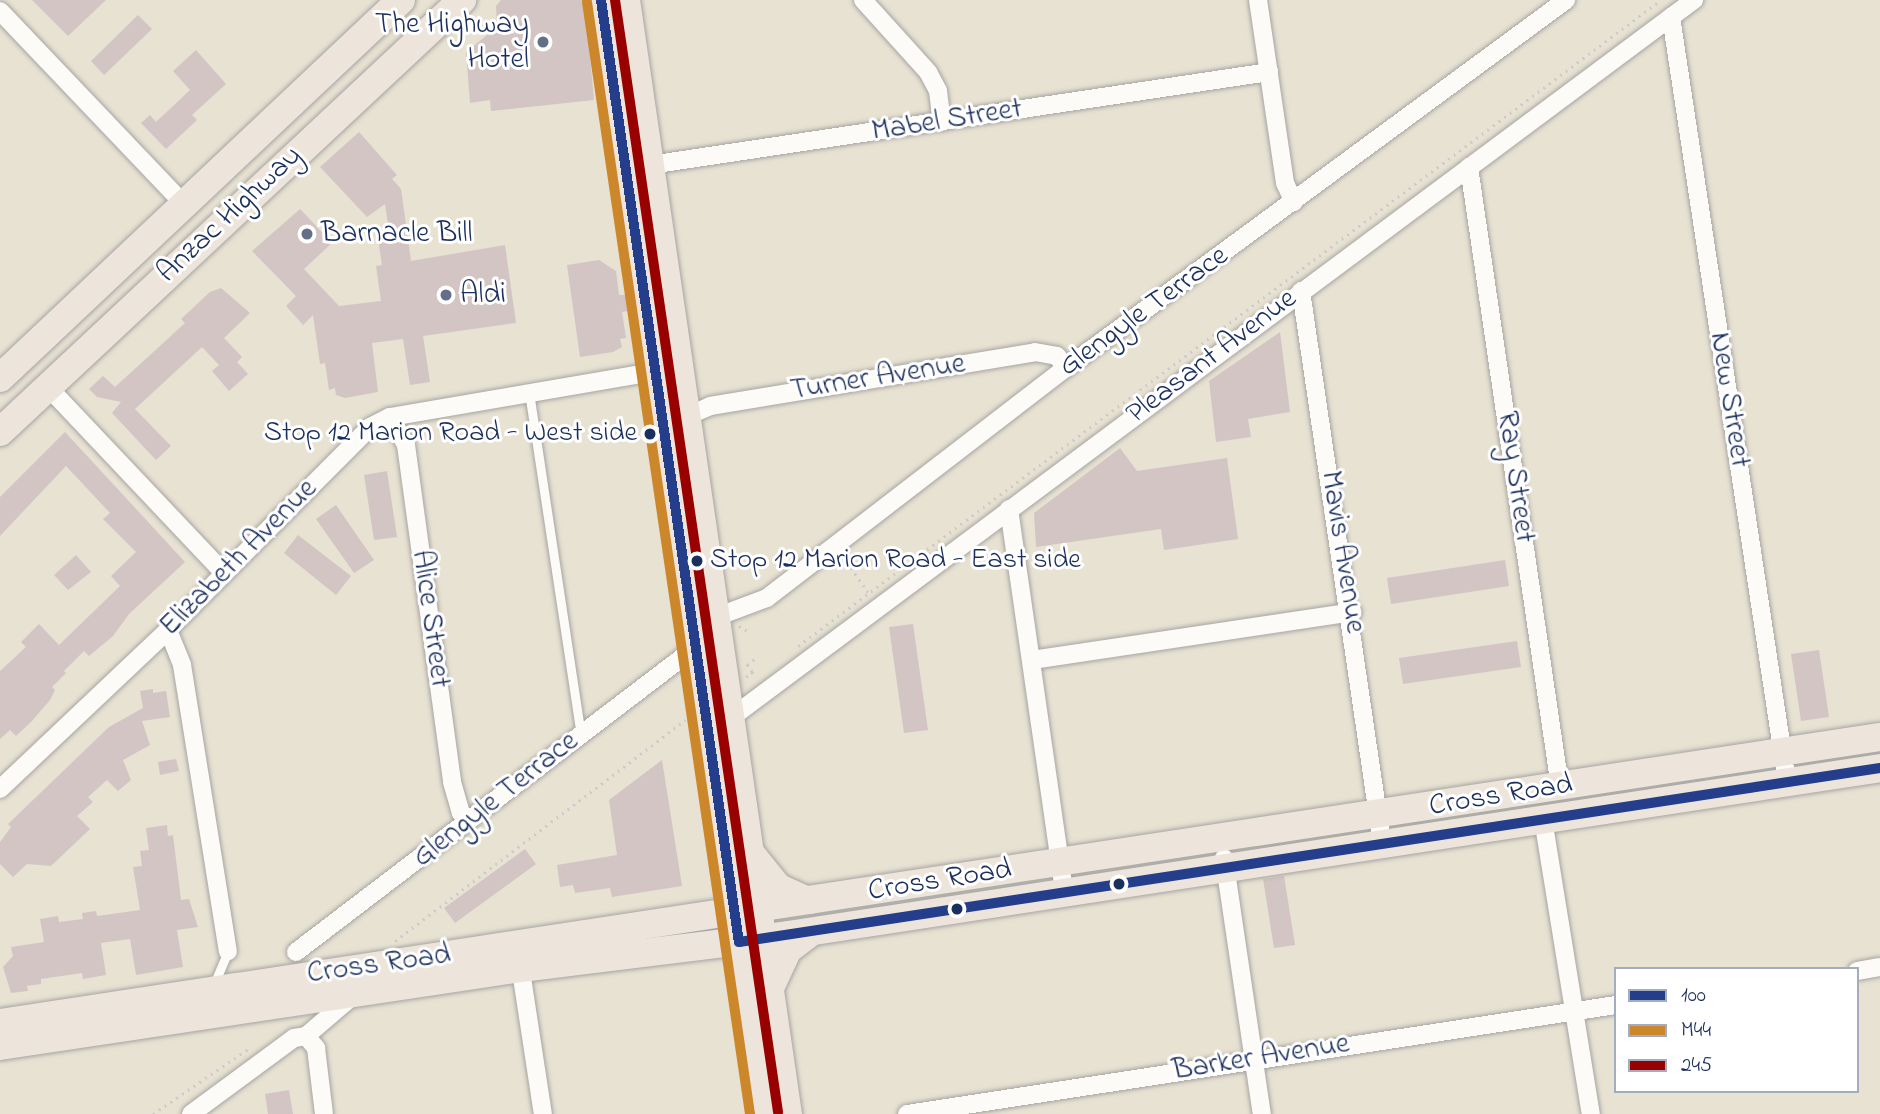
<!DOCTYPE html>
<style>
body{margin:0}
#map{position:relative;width:1880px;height:1114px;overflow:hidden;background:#e8e2d3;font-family:"Indie Flower",sans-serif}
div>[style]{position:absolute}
.building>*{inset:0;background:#d2c5c4}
.path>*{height:2.5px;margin-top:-1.25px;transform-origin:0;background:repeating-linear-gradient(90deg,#cbcbcb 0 2px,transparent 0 7px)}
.roads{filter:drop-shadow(0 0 2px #a6a5a2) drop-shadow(0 0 2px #a6a5a2)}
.service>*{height:9px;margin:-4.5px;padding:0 4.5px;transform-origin:4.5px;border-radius:4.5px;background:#fcfbf8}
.minor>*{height:18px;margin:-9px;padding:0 9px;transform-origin:9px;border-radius:9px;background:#fcfbf8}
.primary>*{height:26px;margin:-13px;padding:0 13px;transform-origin:13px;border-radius:13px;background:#ede5dc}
.trunk>*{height:28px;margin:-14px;padding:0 14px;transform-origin:14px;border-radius:14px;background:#ede5dc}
.bus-1>*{height:10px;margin:-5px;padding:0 5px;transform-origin:5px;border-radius:5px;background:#243e8c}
.bus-2>*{height:10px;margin:-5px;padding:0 5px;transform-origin:5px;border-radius:5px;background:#cd872b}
.bus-3>*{height:10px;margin:-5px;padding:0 5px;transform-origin:5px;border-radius:5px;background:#900}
.dots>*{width:19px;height:19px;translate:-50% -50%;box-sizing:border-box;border:4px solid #fff;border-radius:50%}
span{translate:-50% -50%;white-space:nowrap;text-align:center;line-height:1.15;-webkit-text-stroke:6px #fff;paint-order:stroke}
.bus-label{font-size:28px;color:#1b2f5e}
.right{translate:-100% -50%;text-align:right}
.left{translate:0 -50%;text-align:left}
.poi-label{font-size:30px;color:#1b2f5e}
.street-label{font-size:30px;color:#1b2f5e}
.legend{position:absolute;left:1614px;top:967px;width:245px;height:126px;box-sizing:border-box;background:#fff;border:2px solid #a4acbf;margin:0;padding:9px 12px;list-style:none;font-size:21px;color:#1b2f5e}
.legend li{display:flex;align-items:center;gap:14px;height:35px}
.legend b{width:35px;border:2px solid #a4acbf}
</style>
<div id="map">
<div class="building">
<div style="clip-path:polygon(32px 0,106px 0,68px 36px)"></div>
<div style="clip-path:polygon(501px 0,585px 0,594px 100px,491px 111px,490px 100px,470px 103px,466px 52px,497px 27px,496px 6px)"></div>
<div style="clip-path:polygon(138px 15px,152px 29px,104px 75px,91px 61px)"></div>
<div style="clip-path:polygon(196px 50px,226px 84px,192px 115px,197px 120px,166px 149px,141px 123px,150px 115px,156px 122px,190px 90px,173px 71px)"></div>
<div style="clip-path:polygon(359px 132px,397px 175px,392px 179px,401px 189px,411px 261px,505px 245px,516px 323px,423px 336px,430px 382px,410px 385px,403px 339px,372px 343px,378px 392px,345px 398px,336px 395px,335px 388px,329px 390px,325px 363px,320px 364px,313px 315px,303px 325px,286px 306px,296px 296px,252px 251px,300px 209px,332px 243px,304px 269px,339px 306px,381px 301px,376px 266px,382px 265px,378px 239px,390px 238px,385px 204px,367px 217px,320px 167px)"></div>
<div style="clip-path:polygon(599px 260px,616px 271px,619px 295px,626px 295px,628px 311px,622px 312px,626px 338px,620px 339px,622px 347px,613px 352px,580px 357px,567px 265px)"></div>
<div style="clip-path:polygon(221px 288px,250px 313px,224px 338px,242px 357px,237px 362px,248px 374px,229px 391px,212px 371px,219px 365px,202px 347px,135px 409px,171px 446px,156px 460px,112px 413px,121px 402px,97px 397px,89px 389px,103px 376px,115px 387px,185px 323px,181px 319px,210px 292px)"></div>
<div style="clip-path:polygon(1280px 332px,1290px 412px,1248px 419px,1251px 437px,1216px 442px,1209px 381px)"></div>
<div style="clip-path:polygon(65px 432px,185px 562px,129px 614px,113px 636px,89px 656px,84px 651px,64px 671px,66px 673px,52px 687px,55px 690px,50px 700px,32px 721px,16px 736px,10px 730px,0 739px,0 671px,26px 647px,21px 642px,39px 624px,59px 645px,120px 586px,111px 576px,136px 552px,103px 519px,110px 513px,66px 466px,0 536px,0 497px)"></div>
<div style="clip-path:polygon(1120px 448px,1137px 471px,1227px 458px,1238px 539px,1164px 550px,1161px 529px,1036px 547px,1034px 513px)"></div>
<div style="clip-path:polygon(387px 471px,397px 537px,374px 540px,364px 475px)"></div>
<div style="clip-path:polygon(336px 505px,374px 560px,354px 573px,316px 519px)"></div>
<div style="clip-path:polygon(298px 535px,351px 576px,336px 595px,284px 553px)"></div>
<div style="clip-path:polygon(76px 555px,91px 572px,68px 590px,54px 575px)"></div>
<div style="clip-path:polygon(1505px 560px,1509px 586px,1391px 604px,1387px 578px)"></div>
<div style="clip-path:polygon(913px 624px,928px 730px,904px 733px,889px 627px)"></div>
<div style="clip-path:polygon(1517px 641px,1521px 667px,1403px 684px,1399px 658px)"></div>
<div style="clip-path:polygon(1819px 650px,1829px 717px,1801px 721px,1791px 654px)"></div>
<div style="clip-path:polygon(153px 689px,153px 693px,166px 691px,170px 717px,142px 721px,150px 745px,123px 760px,131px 780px,118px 791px,107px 780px,88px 797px,93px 802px,77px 816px,90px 829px,51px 866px,27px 864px,13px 877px,0 864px,0 842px,11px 827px,8px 824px,109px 727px,143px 708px,140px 691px)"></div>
<div style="clip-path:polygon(176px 759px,179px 771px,160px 775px,158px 762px)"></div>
<div style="clip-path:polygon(662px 760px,682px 886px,612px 897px,610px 888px,575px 893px,573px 885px,560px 887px,557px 865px,617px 855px,609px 800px)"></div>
<div style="clip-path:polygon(167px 825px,168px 836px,173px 835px,181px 900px,189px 899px,198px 927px,177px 930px,183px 967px,136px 975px,130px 939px,101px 943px,106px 975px,83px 979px,82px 973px,41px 979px,41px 984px,27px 986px,28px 991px,11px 993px,3px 967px,13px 956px,11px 947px,44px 942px,40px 919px,58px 916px,59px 922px,83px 919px,82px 913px,96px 911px,97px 916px,140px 910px,133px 867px,142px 866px,140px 851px,149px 850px,146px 828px)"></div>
<div style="clip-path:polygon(525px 849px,536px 864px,455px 923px,444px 908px)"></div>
<div style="clip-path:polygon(1284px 876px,1295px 945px,1274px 948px,1263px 879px)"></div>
<div style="clip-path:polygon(289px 1090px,293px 1114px,268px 1114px,265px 1094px)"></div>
</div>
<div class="path">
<div style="left:852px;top:554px;width:9px;rotate:122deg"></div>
<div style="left:847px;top:562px;width:37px;rotate:55deg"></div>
<div style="left:739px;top:626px;width:12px;rotate:31deg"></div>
<div style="left:798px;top:646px;width:1078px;rotate:-36.82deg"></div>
<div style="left:752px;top:672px;width:9px;rotate:-126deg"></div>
<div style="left:747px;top:665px;width:13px;rotate:-39deg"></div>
<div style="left:746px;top:677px;width:8px;rotate:-40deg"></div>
<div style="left:752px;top:672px;width:7px;rotate:56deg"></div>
<div style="left:395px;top:941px;width:365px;rotate:-37.3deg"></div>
<div style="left:153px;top:1114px;width:115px;rotate:-34.4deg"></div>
</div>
<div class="roads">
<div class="service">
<div style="left:529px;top:392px;width:346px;rotate:81.4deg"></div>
<div style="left:214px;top:984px;width:36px;rotate:-67deg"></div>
</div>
<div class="minor">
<div style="left:863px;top:0;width:97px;rotate:47.9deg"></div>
<div style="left:928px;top:72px;width:21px;rotate:62deg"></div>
<div style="left:938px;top:91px;width:31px;rotate:83deg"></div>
<div style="left:1258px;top:0;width:185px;rotate:81.6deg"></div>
<div style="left:1285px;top:183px;width:21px;rotate:65deg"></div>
<div style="left:0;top:11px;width:267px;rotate:46.4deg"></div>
<div style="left:1671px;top:17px;width:774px;rotate:81.38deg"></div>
<div style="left:643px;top:166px;width:633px;rotate:-8.54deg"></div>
<div style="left:1469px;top:167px;width:627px;rotate:81.65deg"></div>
<div style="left:1301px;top:291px;width:558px;rotate:81.65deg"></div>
<div style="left:48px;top:387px;width:256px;rotate:46.6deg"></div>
<div style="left:687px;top:416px;width:25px;rotate:-23deg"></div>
<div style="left:710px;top:406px;width:329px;rotate:-9.4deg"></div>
<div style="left:1035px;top:352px;width:22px;rotate:10deg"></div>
<div style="left:1057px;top:356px;width:15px;rotate:53deg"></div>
<div style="left:390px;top:417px;width:32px;rotate:60deg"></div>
<div style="left:406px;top:445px;width:340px;rotate:82.2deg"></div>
<div style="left:452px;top:782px;width:32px;rotate:74deg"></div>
<div style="left:461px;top:813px;width:11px;rotate:45deg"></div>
<div style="left:1009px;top:509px;width:386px;rotate:81.8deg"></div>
<div style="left:719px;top:616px;width:51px;rotate:-20.6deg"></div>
<div style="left:767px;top:598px;width:377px;rotate:-37.6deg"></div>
<div style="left:1066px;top:368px;width:621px;rotate:-36.35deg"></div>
<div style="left:168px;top:630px;width:38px;rotate:68deg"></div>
<div style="left:182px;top:665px;width:290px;rotate:80.9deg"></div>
<div style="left:1032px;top:660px;width:324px;rotate:-8.5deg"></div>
<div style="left:732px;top:717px;width:1200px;rotate:-36.7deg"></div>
<div style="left:0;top:789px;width:231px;rotate:-43.4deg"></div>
<div style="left:168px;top:630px;width:286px;rotate:-45.1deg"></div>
<div style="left:370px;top:427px;width:22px;rotate:-27deg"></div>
<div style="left:390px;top:417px;width:279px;rotate:-9.7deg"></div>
<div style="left:1543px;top:819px;width:299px;rotate:80.8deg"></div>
<div style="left:1224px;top:858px;width:259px;rotate:81.6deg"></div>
<div style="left:296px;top:952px;width:503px;rotate:-37.33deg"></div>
<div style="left:519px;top:958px;width:158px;rotate:81.3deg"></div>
<div style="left:1857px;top:971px;width:23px;rotate:-10deg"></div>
<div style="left:306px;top:1036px;width:16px;rotate:50deg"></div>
<div style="left:316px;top:1048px;width:66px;rotate:83.1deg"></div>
<div style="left:191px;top:1114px;width:128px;rotate:-36.4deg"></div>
<div style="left:294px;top:1038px;width:12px;rotate:-9deg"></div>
<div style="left:306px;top:1036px;width:65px;rotate:-40.6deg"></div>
<div style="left:907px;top:1114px;width:717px;rotate:-8.74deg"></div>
</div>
<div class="primary">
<div style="left:601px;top:0;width:1126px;rotate:81.68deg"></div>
<div style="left:627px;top:0;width:1126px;rotate:81.73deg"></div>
<div style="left:754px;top:856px;width:40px;rotate:51deg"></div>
<div style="left:779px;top:887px;width:34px;rotate:24deg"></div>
<div style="left:772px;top:986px;width:40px;rotate:-65deg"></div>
<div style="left:789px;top:950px;width:31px;rotate:-37deg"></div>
</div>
<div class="trunk">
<div style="left:0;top:378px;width:551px;rotate:-43.31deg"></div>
<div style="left:0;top:432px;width:633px;rotate:-43.08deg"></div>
<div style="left:0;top:1023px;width:1902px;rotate:-8.65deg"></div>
<div style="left:0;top:1046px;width:527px;rotate:-8.51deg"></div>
<div style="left:521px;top:968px;width:269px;rotate:-7deg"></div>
<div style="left:788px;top:935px;width:1105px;rotate:-8.69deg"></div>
</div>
</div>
<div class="bus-1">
<div style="left:601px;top:0;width:952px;rotate:81.67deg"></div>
<div style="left:739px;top:942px;width:1154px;rotate:-8.67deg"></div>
</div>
<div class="bus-2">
<div style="left:587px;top:2px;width:1124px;rotate:81.66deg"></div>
</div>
<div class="bus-3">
<div style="left:615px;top:0;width:1124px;rotate:81.66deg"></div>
</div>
<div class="dots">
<div style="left:543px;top:42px;background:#636e87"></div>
<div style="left:307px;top:234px;background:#636e87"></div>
<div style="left:446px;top:295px;background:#636e87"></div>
<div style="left:650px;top:434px;background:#1b2f5e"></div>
<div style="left:697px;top:561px;background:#1b2f5e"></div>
<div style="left:1119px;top:884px;background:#1b2f5e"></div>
<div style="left:957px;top:909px;background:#1b2f5e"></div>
</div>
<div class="bus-label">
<span class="right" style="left:637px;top:434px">Stop 12 Marion Road - West side</span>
<span class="left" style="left:710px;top:561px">Stop 12 Marion Road - East side</span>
</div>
<div class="poi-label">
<span class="right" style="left:529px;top:42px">The Highway<br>Hotel</span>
<span class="left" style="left:321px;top:234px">Barnacle Bill</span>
<span class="left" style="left:460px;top:295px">Aldi</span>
</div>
<div class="street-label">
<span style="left:947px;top:121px;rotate:-9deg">Mabel Street</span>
<span style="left:230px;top:215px;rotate:-43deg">Anzac Highway</span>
<span style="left:1144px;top:312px;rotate:-36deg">Glengyle Terrace</span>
<span style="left:1212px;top:357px;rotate:-37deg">Pleasant Avenue</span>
<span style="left:878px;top:378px;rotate:-9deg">Turner Avenue</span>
<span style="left:1729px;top:400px;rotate:81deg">New Street</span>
<span style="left:1515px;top:477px;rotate:82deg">Ray Street</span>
<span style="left:1342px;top:552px;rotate:81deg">Mavis Avenue</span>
<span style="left:239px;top:558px;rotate:-45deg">Elizabeth Avenue</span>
<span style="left:430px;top:619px;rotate:82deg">Alice Street</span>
<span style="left:1501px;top:796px;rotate:-9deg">Cross Road</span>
<span style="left:496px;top:800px;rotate:-38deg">Glengyle Terrace</span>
<span style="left:940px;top:881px;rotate:-9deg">Cross Road</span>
<span style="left:379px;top:965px;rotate:-8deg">Cross Road</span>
<span style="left:1261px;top:1058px;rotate:-9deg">Barker Avenue</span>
</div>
<ul class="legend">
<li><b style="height:9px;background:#243e8c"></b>100</li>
<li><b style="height:9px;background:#cd872b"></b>M44</li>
<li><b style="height:9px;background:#900"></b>245</li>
</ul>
</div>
